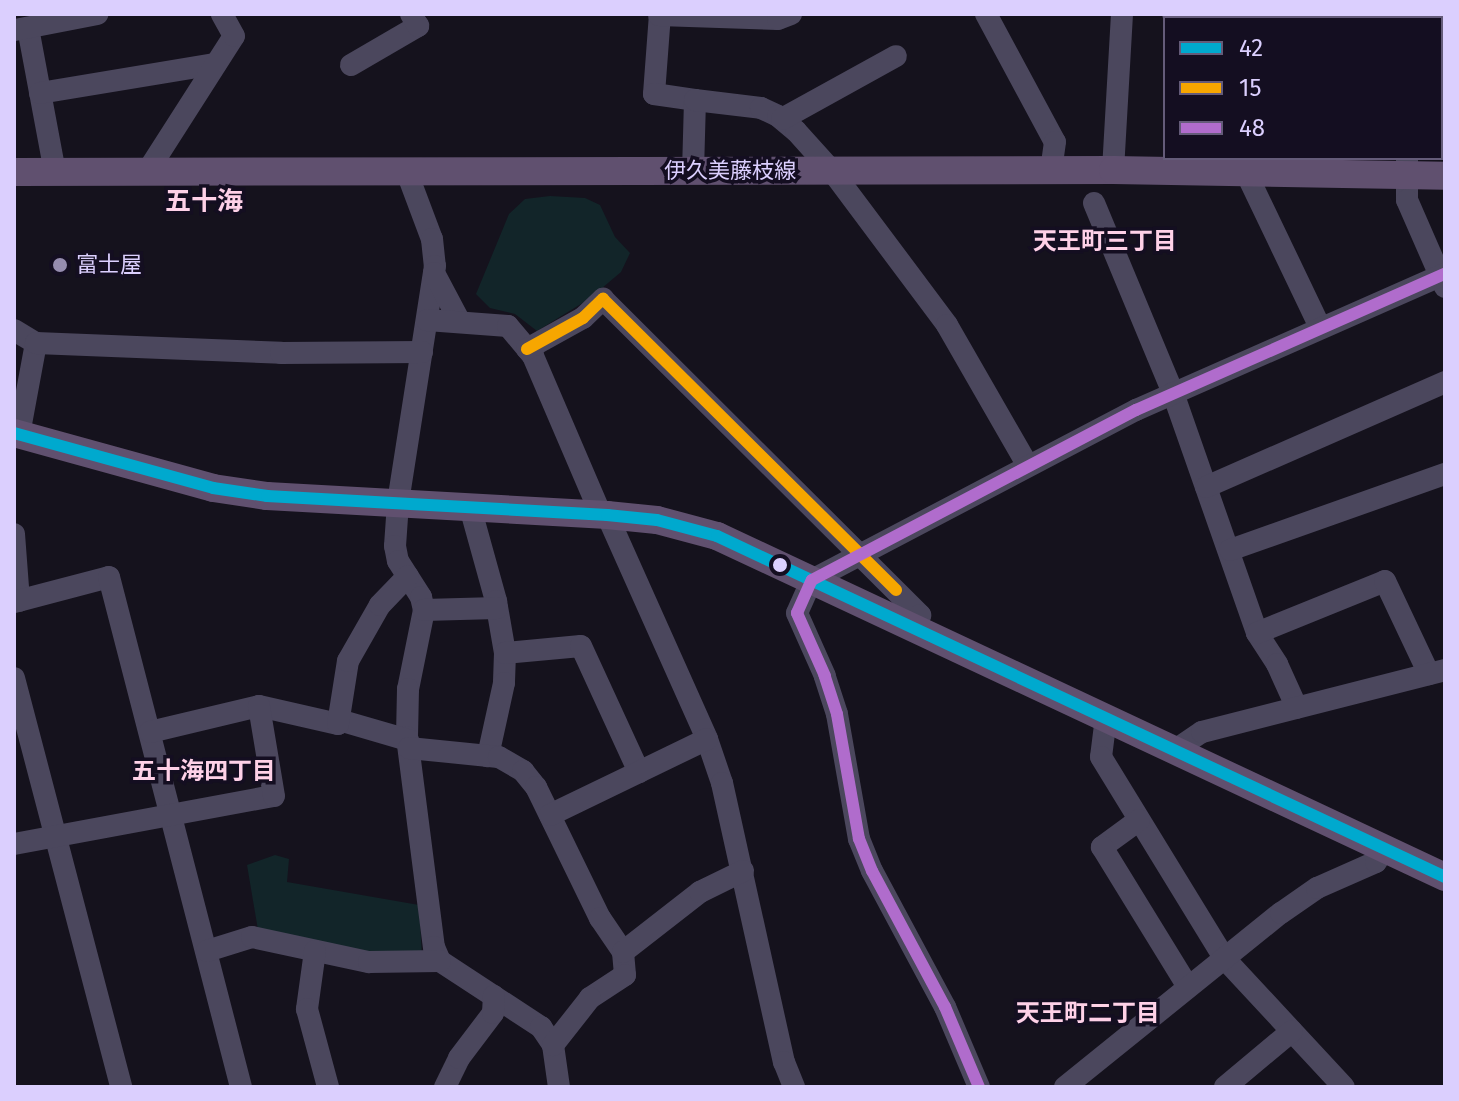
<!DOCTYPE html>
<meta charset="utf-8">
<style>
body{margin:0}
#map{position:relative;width:1459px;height:1101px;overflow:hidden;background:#15121d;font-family:"Fira Sans","Noto Sans JP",sans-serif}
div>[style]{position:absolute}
.green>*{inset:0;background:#122529}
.minor>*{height:22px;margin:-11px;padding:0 11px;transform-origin:11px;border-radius:11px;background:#4b475d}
.major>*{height:28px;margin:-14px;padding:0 14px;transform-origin:14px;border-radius:14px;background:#60506f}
.bus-1>*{height:12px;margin:-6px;padding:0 6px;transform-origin:6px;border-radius:6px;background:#00a9ce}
.bus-2>*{height:12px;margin:-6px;padding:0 6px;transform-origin:6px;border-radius:6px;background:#f7a600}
.bus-3>*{height:12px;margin:-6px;padding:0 6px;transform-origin:6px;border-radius:6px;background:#b06ccc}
.dots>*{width:22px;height:22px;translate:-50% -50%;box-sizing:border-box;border:4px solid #140e21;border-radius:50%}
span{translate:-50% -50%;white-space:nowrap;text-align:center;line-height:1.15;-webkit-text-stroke:7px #140e21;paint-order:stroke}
.street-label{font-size:22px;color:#dbcffe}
.poi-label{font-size:22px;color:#dbcffe}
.left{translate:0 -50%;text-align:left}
.neighbourhood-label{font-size:24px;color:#fed1e7;font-weight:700}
.quarter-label{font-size:26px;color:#fed1e7;font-weight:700}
.frame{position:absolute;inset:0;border:16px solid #dbcffe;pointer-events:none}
.legend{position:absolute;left:1163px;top:16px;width:280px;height:144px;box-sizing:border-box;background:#140e21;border:2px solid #645b79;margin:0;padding:10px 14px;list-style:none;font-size:24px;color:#dbcffe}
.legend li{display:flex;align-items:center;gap:16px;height:40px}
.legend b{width:40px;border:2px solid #645b79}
</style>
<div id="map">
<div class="green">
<div style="clip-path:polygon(550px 196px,585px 198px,600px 205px,615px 237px,630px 253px,621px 272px,589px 299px,537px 331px,515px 314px,490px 308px,476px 294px,509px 214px,525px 199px)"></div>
<div style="clip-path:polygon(275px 855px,289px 859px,287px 882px,419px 905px,422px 956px,350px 951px,258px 930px,247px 865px)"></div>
</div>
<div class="minor">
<div style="left:660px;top:14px;width:80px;rotate:94.3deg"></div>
<div style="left:654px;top:94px;width:41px;rotate:8.3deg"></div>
<div style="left:695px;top:100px;width:71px;rotate:91.6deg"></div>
<div style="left:986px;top:14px;width:145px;rotate:61.7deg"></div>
<div style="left:1055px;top:142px;width:28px;rotate:98deg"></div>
<div style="left:1173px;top:14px;width:4px;rotate:63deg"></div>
<div style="left:1403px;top:14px;width:4px;rotate:90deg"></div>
<div style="left:659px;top:15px;width:119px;rotate:1.9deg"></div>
<div style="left:778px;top:19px;width:14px;rotate:-21deg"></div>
<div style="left:28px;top:28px;width:147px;rotate:79.4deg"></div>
<div style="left:15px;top:30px;width:84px;rotate:-11deg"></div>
<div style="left:351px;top:65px;width:78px;rotate:-30.2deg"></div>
<div style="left:418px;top:26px;width:14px;rotate:-120deg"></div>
<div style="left:40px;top:93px;width:178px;rotate:-9.4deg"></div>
<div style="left:695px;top:100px;width:66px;rotate:6.9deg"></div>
<div style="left:761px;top:108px;width:19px;rotate:25deg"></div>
<div style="left:778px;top:116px;width:23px;rotate:40deg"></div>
<div style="left:796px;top:131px;width:54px;rotate:48deg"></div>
<div style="left:832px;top:171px;width:192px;rotate:53.2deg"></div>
<div style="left:947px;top:325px;width:160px;rotate:60.1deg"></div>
<div style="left:782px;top:119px;width:130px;rotate:-28.9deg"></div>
<div style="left:1239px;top:158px;width:187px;rotate:64.4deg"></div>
<div style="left:1407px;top:158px;width:42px;rotate:90deg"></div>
<div style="left:1407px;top:200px;width:95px;rotate:66.4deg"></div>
<div style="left:406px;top:170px;width:74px;rotate:69.4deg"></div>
<div style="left:432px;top:239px;width:27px;rotate:84deg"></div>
<div style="left:435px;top:266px;width:240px;rotate:98.9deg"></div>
<div style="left:398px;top:503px;width:43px;rotate:94deg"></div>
<div style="left:395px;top:546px;width:15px;rotate:79deg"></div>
<div style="left:398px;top:561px;width:43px;rotate:57.4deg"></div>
<div style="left:421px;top:597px;width:13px;rotate:77deg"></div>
<div style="left:424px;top:610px;width:81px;rotate:101.4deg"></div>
<div style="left:408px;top:689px;width:48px;rotate:91.2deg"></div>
<div style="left:407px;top:737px;width:212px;rotate:82.7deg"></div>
<div style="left:434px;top:947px;width:15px;rotate:67deg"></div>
<div style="left:440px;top:961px;width:121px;rotate:33.2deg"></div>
<div style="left:541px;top:1027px;width:22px;rotate:56deg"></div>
<div style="left:553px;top:1045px;width:42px;rotate:81.9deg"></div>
<div style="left:1113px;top:170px;width:156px;rotate:-86.7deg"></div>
<div style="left:147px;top:172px;width:161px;rotate:-57.4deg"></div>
<div style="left:234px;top:36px;width:25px;rotate:-119deg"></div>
<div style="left:1094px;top:203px;width:206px;rotate:67.4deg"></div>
<div style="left:1173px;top:393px;width:254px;rotate:70.7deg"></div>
<div style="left:1257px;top:633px;width:37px;rotate:57deg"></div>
<div style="left:1277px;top:664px;width:48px;rotate:65.6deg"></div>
<div style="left:434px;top:273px;width:55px;rotate:62deg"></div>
<div style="left:427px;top:320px;width:81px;rotate:4.2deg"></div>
<div style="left:508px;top:326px;width:39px;rotate:50deg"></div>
<div style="left:533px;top:356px;width:173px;rotate:66.8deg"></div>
<div style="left:14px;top:330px;width:26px;rotate:31deg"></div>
<div style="left:36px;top:343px;width:94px;rotate:100.5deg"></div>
<div style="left:36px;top:343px;width:245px;rotate:2.3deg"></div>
<div style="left:281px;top:353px;width:141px;rotate:-0.4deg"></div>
<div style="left:527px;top:349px;width:64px;rotate:-29deg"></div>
<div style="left:583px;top:318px;width:28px;rotate:-44deg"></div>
<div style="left:603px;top:299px;width:448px;rotate:44.9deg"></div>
<div style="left:920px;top:615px;width:15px;rotate:106deg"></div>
<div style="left:1206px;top:487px;width:261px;rotate:-23.7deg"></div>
<div style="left:470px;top:507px;width:98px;rotate:74.5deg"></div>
<div style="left:496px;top:601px;width:53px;rotate:80.2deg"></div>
<div style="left:505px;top:653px;width:30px;rotate:92deg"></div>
<div style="left:504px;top:683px;width:75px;rotate:102.4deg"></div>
<div style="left:607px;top:515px;width:245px;rotate:65.9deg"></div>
<div style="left:707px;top:739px;width:46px;rotate:71.2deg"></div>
<div style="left:722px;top:783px;width:286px;rotate:77.5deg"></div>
<div style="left:784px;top:1062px;width:27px;rotate:68deg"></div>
<div style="left:14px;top:534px;width:67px;rotate:85.7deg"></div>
<div style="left:1230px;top:550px;width:228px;rotate:-19.5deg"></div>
<div style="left:14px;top:602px;width:98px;rotate:-14.7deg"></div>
<div style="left:109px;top:577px;width:527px;rotate:75.49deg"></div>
<div style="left:424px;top:610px;width:73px;rotate:-1.6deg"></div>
<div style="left:1257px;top:633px;width:138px;rotate:-22.1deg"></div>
<div style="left:1385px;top:581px;width:103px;rotate:64.7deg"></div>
<div style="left:505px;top:653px;width:76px;rotate:-5.3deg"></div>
<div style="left:581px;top:646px;width:139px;rotate:65.3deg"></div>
<div style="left:14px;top:678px;width:423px;rotate:75.3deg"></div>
<div style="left:1106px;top:717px;width:40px;rotate:97.1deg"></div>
<div style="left:1101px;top:757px;width:236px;rotate:58.5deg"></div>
<div style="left:1224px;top:958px;width:176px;rotate:47.1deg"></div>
<div style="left:339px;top:720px;width:72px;rotate:16.2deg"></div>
<div style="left:150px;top:732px;width:112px;rotate:-13.4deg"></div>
<div style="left:259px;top:706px;width:81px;rotate:12.8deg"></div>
<div style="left:338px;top:724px;width:64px;rotate:-81deg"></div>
<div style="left:348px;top:661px;width:64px;rotate:-60.3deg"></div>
<div style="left:380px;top:605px;width:40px;rotate:-46deg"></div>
<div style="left:409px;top:748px;width:90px;rotate:5.7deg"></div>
<div style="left:499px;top:757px;width:28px;rotate:30deg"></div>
<div style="left:523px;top:771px;width:21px;rotate:51deg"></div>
<div style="left:536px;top:787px;width:146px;rotate:64deg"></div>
<div style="left:600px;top:918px;width:41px;rotate:55.9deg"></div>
<div style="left:623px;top:952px;width:23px;rotate:85deg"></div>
<div style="left:625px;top:975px;width:42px;rotate:146.7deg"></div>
<div style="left:590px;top:998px;width:60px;rotate:128.2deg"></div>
<div style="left:1175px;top:750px;width:32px;rotate:-34deg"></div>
<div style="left:1202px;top:732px;width:251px;rotate:-14.3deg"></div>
<div style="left:550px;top:815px;width:174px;rotate:-25.8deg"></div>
<div style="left:1139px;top:820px;width:46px;rotate:143.9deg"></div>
<div style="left:1102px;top:847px;width:164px;rotate:58.4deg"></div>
<div style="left:14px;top:844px;width:264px;rotate:-10.5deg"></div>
<div style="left:274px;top:796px;width:91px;rotate:-99.5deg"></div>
<div style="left:207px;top:951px;width:47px;rotate:-17.3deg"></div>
<div style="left:252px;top:937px;width:120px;rotate:12.1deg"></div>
<div style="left:369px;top:962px;width:71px;rotate:-0.8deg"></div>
<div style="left:315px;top:951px;width:59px;rotate:97.9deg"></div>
<div style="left:307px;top:1009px;width:81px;rotate:74.9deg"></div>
<div style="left:623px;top:952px;width:98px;rotate:-37.9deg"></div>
<div style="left:700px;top:892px;width:48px;rotate:-26deg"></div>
<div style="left:445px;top:1087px;width:32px;rotate:-64deg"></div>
<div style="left:459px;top:1058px;width:56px;rotate:-52.9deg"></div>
<div style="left:493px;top:1013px;width:17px;rotate:-87deg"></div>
<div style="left:979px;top:1087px;width:87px;rotate:-113deg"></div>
<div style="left:945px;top:1007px;width:154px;rotate:-118.2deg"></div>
<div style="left:872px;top:871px;width:35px;rotate:-112deg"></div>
<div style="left:859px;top:839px;width:127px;rotate:-100deg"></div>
<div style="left:837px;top:714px;width:40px;rotate:-108deg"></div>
<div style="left:825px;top:676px;width:69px;rotate:-114deg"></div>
<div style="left:797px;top:613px;width:36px;rotate:-66deg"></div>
<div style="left:812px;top:580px;width:366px;rotate:-27.7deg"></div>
<div style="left:1136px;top:410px;width:338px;rotate:-23.8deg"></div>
<div style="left:1065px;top:1087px;width:277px;rotate:-38.9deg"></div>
<div style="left:1281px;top:913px;width:44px;rotate:-34.8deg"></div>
<div style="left:1317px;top:888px;width:64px;rotate:-23.8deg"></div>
<div style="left:1376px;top:862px;width:17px;rotate:-57deg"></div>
<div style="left:1225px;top:1087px;width:87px;rotate:-39.9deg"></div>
</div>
<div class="major">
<div style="left:14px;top:172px;width:1099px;rotate:-0.1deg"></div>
<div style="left:1113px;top:170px;width:332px;rotate:1deg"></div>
<div style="left:14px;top:433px;width:206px;rotate:15.4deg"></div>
<div style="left:213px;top:488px;width:55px;rotate:8.4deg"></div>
<div style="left:267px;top:496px;width:341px;rotate:3.2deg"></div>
<div style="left:607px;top:515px;width:50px;rotate:5.7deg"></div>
<div style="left:657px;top:520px;width:62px;rotate:14.9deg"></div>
<div style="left:717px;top:536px;width:804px;rotate:25.1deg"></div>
</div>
<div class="bus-1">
<div style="left:14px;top:433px;width:206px;rotate:15.4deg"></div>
<div style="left:213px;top:488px;width:55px;rotate:8.4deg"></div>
<div style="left:267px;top:496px;width:341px;rotate:3.2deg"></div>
<div style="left:607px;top:515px;width:50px;rotate:5.7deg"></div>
<div style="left:657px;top:520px;width:62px;rotate:14.9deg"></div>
<div style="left:717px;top:536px;width:804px;rotate:25.1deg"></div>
</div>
<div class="bus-2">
<div style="left:527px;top:349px;width:64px;rotate:-29deg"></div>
<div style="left:583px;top:318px;width:28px;rotate:-44deg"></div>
<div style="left:603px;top:299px;width:413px;rotate:44.8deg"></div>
</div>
<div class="bus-3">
<div style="left:979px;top:1087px;width:87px;rotate:-113deg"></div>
<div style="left:945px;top:1007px;width:154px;rotate:-118.2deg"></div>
<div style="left:872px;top:871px;width:35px;rotate:-112deg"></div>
<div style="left:859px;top:839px;width:127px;rotate:-100deg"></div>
<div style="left:837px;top:714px;width:40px;rotate:-108deg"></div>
<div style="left:825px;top:676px;width:69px;rotate:-114deg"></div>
<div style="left:797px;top:613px;width:36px;rotate:-66deg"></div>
<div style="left:812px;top:580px;width:366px;rotate:-27.7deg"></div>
<div style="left:1136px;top:410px;width:338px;rotate:-23.8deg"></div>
</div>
<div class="dots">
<div style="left:60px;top:265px;background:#968daf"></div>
<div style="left:780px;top:565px;background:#dbcffe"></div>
</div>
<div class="street-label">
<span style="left:730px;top:171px">伊久美藤枝線</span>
</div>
<div class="poi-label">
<span class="left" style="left:76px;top:265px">富士屋</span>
</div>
<div class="neighbourhood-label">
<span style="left:1105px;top:242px">天王町三丁目</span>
<span style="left:204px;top:772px">五十海四丁目</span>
<span style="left:1088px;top:1014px">天王町二丁目</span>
</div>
<div class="quarter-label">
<span style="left:204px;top:202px">五十海</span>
</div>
<div class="frame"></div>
<ul class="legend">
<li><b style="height:10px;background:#00a9ce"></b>42</li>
<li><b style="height:10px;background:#f7a600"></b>15</li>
<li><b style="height:10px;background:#b06ccc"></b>48</li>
</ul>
</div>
